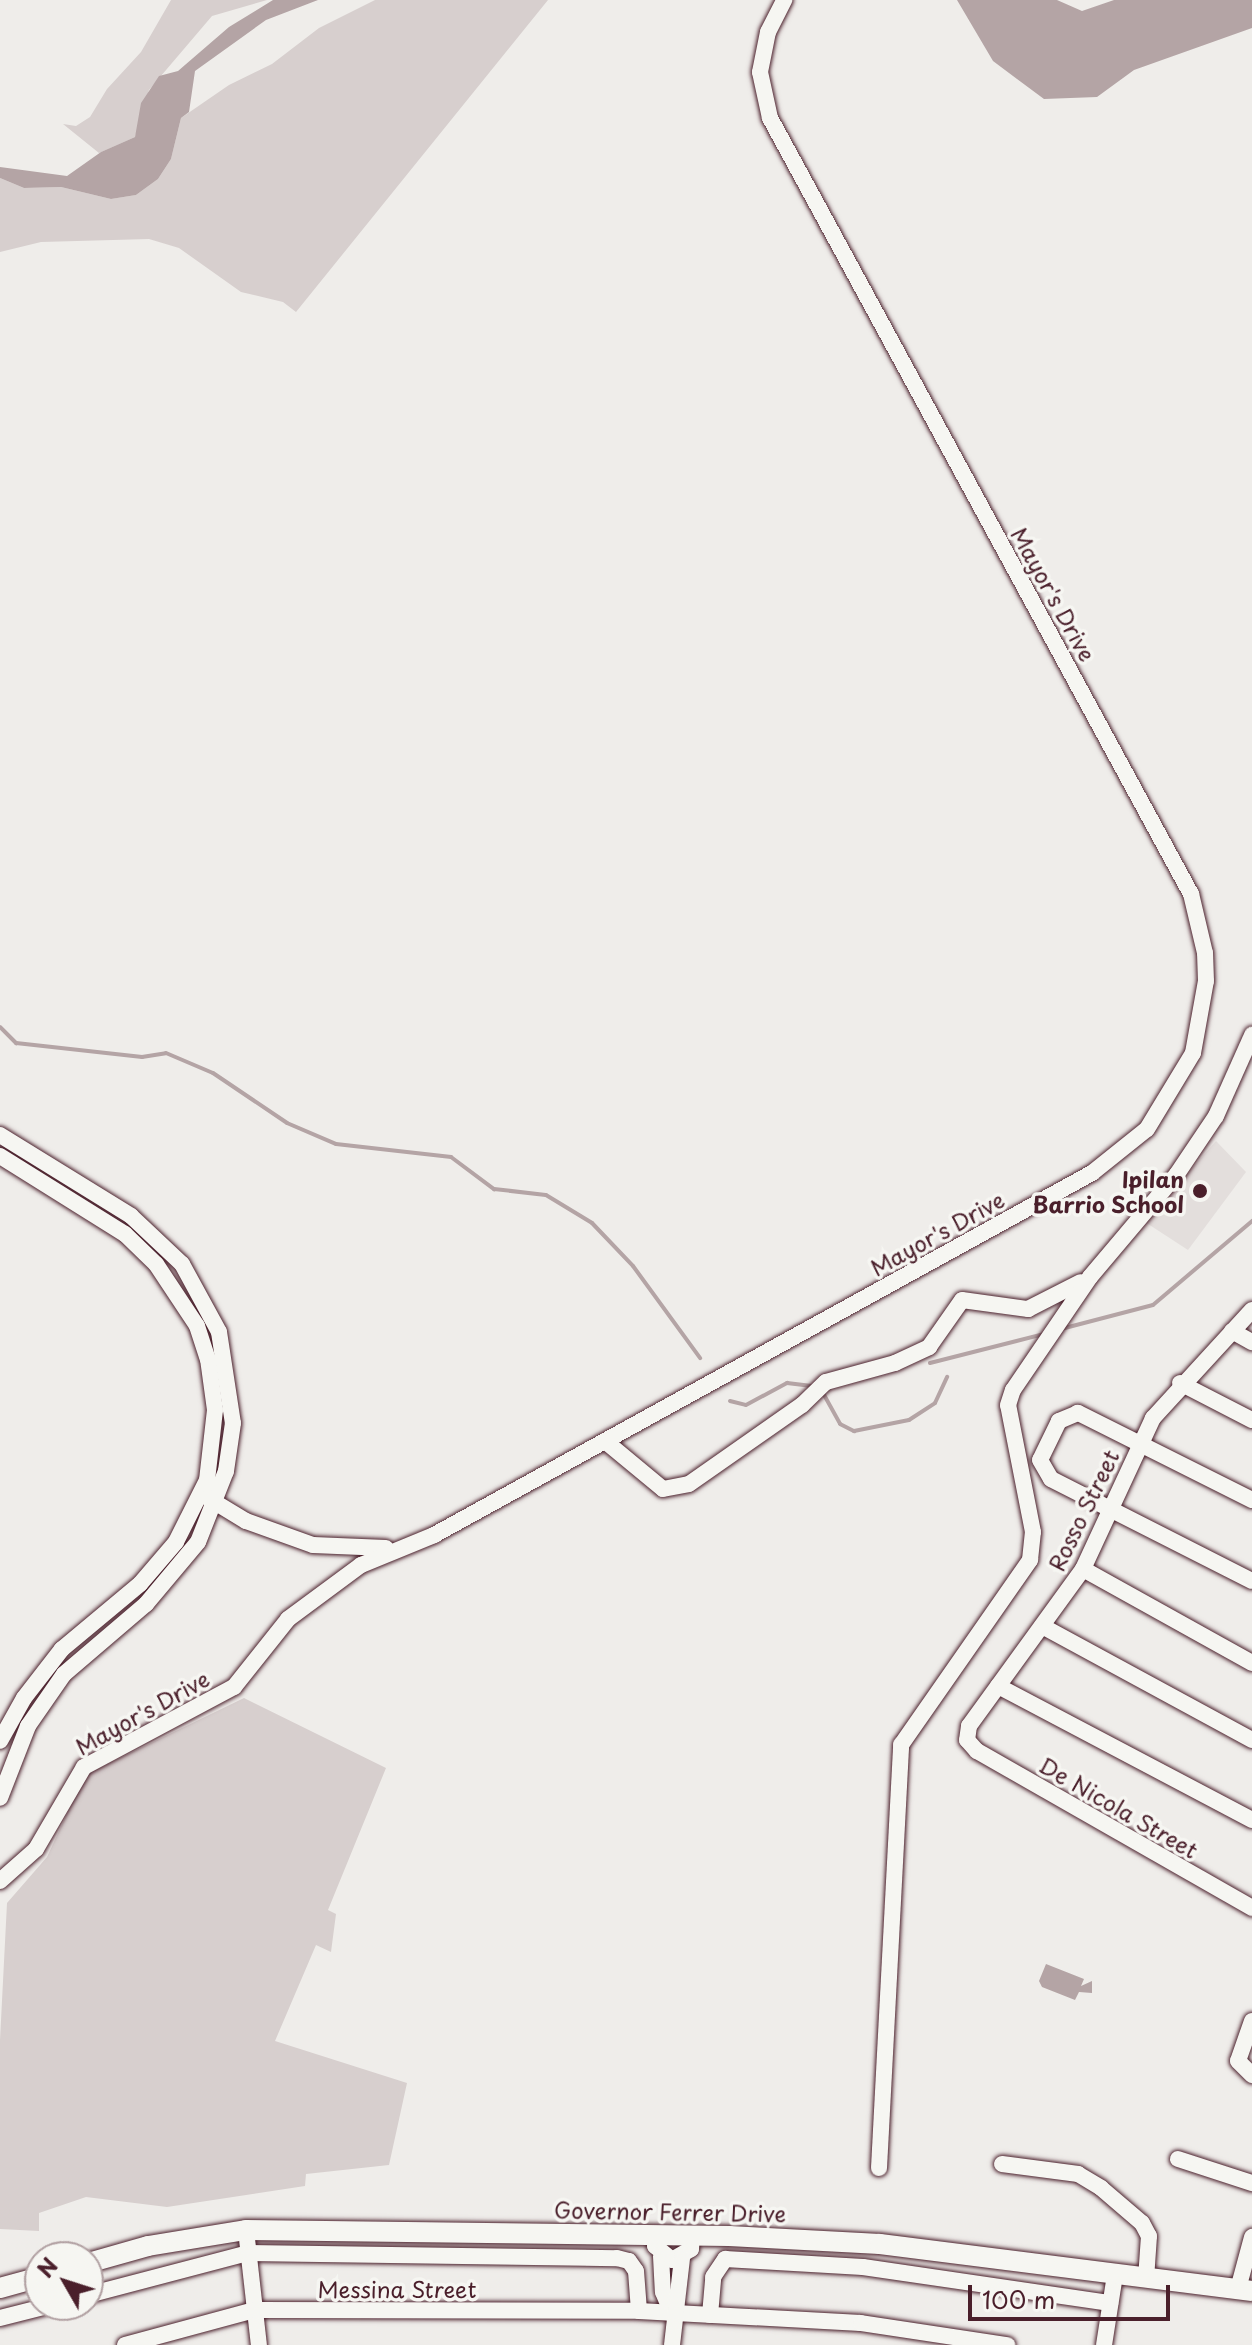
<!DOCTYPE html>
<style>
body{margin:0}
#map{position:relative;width:1252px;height:2345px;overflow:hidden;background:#efedea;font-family:"Playpen Sans",sans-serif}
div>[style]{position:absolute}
.built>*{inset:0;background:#e3dedc}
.green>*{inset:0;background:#d7cfce}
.water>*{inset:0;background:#b4a4a5}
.stream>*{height:4px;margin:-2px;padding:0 2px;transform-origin:2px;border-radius:2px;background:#b4a4a5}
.roads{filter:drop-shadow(0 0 2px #4a1f2b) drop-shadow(0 0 2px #4a1f2b)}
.minor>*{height:16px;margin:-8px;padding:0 8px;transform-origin:8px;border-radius:8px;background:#f6f6f2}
.major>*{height:20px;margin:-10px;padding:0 10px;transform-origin:10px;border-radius:10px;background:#f6f6f2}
.dots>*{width:22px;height:22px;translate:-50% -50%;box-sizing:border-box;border:4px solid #f6f6f2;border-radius:50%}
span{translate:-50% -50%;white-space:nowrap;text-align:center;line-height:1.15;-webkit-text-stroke:7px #f6f6f2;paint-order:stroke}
.street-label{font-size:22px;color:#4a1f2b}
.poi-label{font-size:22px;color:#4a1f2b;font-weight:700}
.right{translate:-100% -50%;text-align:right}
.north{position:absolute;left:24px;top:2241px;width:80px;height:80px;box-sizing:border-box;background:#f6f6f2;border:2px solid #b1a0a2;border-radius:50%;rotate:309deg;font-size:22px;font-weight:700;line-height:32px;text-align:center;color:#4a1f2b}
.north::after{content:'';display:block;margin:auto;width:28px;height:36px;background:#4a1f2b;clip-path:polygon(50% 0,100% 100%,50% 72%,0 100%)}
.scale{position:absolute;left:968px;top:2285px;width:202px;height:36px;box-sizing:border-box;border:4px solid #4a1f2b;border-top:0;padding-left:10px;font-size:24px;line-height:28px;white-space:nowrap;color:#4a1f2b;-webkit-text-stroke:6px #f6f6f2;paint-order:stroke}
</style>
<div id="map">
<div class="built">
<div style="clip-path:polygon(1216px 1141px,1246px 1172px,1188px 1250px,1145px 1222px)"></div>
</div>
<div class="green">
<div style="clip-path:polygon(171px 0,267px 0,212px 16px,149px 90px,135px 137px,99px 153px,63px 124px,76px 126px,90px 117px,107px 89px,141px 52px)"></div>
<div style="clip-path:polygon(375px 0,548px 0,296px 312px,283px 302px,241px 292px,179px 248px,149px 239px,41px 242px,0 252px,0 178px,24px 188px,61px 187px,111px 199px,136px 195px,158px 179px,171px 159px,181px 118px,229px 85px,272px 64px,319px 28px)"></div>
<div style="clip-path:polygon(244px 1698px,386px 1768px,328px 1910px,336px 1914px,331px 1952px,316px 1945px,275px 2041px,407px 2083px,389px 2165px,306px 2174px,305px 2186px,167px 2207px,86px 2197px,39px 2213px,39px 2231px,0 2229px,0 2040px,7px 1903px,47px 1857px,85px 1775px)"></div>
</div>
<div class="water">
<div style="clip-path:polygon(273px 0,318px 0,266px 20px,195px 71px,189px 112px,181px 118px,171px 159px,158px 179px,136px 195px,111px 199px,61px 187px,24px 188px,0 178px,0 167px,67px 176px,101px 152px,135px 137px,141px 103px,159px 76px,178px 71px,229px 27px)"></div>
<div style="clip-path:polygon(957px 0,1057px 0,1082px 11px,1114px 0,1252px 0,1252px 28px,1134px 70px,1097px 97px,1044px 99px,993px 61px)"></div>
<div style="clip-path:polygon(1046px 1964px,1084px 1979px,1081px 1986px,1092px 1981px,1092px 1993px,1079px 1992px,1075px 2000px,1042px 1987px,1039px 1981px)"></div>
</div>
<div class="stream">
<div style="left:0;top:1027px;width:23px;rotate:45deg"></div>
<div style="left:16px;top:1043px;width:127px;rotate:6.3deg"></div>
<div style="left:142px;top:1057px;width:24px;rotate:-9deg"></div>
<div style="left:166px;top:1053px;width:51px;rotate:23.1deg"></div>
<div style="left:213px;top:1073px;width:89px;rotate:34deg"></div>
<div style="left:287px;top:1123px;width:53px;rotate:23.2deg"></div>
<div style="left:336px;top:1144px;width:116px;rotate:6.4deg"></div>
<div style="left:451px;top:1157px;width:54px;rotate:36.7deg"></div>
<div style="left:494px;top:1189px;width:52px;rotate:6.6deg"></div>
<div style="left:546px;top:1195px;width:54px;rotate:31.3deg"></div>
<div style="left:592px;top:1223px;width:59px;rotate:46.4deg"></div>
<div style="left:633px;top:1266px;width:114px;rotate:53.9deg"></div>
<div style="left:1061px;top:1329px;width:95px;rotate:-14.6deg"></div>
<div style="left:1153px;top:1305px;width:130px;rotate:-40.3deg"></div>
<div style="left:930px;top:1363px;width:118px;rotate:-14.3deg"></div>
<div style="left:823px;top:1393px;width:35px;rotate:61deg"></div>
<div style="left:840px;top:1424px;width:16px;rotate:27deg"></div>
<div style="left:854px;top:1431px;width:56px;rotate:-11.3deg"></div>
<div style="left:909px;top:1420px;width:31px;rotate:-33deg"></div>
<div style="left:935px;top:1403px;width:29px;rotate:-65deg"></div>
<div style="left:730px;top:1401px;width:16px;rotate:14deg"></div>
<div style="left:746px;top:1405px;width:47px;rotate:-28.2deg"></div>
<div style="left:787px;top:1383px;width:25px;rotate:7deg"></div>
</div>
<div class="roads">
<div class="minor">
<div style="left:0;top:1135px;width:154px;rotate:31.7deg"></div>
<div style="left:131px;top:1216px;width:70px;rotate:43.3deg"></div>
<div style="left:182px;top:1264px;width:77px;rotate:61.4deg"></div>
<div style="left:219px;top:1332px;width:92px;rotate:81.3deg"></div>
<div style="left:233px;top:1423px;width:49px;rotate:98.3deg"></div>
<div style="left:226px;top:1471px;width:76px;rotate:111.5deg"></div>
<div style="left:198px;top:1542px;width:81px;rotate:130deg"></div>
<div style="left:146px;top:1604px;width:108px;rotate:139.5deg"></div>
<div style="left:64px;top:1674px;width:63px;rotate:124.7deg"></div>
<div style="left:28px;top:1726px;width:77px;rotate:111.3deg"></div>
<div style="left:0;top:1156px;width:147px;rotate:32deg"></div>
<div style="left:125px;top:1234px;width:43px;rotate:44.1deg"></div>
<div style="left:156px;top:1264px;width:74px;rotate:56.5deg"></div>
<div style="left:197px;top:1326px;width:35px;rotate:72deg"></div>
<div style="left:208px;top:1359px;width:51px;rotate:82.2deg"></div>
<div style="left:215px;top:1410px;width:70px;rotate:96.5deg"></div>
<div style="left:207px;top:1480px;width:69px;rotate:116.6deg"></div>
<div style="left:176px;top:1542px;width:55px;rotate:130.6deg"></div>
<div style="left:140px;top:1584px;width:102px;rotate:140.2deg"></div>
<div style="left:62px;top:1649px;width:62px;rotate:127.8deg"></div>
<div style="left:24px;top:1698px;width:49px;rotate:119.2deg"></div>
<div style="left:1252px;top:1310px;width:147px;rotate:132.5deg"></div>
<div style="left:1153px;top:1418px;width:166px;rotate:114.9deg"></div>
<div style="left:1083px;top:1569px;width:194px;rotate:126deg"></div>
<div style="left:969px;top:1726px;width:14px;rotate:98deg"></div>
<div style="left:967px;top:1740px;width:15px;rotate:48deg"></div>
<div style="left:977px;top:1751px;width:317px;rotate:29.7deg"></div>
<div style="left:1232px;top:1331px;width:23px;rotate:29deg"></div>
<div style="left:1180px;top:1383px;width:81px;rotate:27.2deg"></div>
<div style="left:605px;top:1441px;width:75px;rotate:39.6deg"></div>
<div style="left:663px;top:1489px;width:26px;rotate:-11deg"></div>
<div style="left:689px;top:1484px;width:138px;rotate:-35deg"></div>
<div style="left:802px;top:1405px;width:33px;rotate:-44deg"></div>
<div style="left:826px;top:1382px;width:72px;rotate:-15.4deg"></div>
<div style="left:895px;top:1363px;width:38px;rotate:-25deg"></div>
<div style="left:929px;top:1347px;width:57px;rotate:-54.9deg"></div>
<div style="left:962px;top:1300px;width:67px;rotate:7.8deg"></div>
<div style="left:1028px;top:1309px;width:59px;rotate:-27deg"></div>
<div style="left:208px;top:1498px;width:44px;rotate:31.2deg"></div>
<div style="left:246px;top:1521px;width:71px;rotate:19.7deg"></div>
<div style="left:313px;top:1545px;width:73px;rotate:2.4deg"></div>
<div style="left:1252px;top:1500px;width:195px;rotate:-153.4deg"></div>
<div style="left:1078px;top:1413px;width:21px;rotate:157deg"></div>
<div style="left:1059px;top:1421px;width:43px;rotate:116deg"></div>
<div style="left:1040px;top:1460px;width:22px;rotate:60deg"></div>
<div style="left:1051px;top:1479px;width:225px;rotate:26.9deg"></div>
<div style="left:1083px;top:1569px;width:193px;rotate:29.1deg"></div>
<div style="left:1042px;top:1626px;width:239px;rotate:28.5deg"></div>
<div style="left:998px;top:1686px;width:287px;rotate:27.8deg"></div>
<div style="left:0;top:1881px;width:48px;rotate:-41.6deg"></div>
<div style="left:36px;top:1849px;width:95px;rotate:-59.7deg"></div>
<div style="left:84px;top:1767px;width:170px;rotate:-28.1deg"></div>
<div style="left:234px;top:1687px;width:87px;rotate:-51.5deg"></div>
<div style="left:288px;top:1619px;width:91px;rotate:-36.5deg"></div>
<div style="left:361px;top:1565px;width:79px;rotate:-22.3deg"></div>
<div style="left:434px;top:1535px;width:751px;rotate:-28.82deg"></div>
<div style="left:1092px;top:1173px;width:70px;rotate:-38.7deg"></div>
<div style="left:1147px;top:1129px;width:89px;rotate:-58.8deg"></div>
<div style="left:1193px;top:1053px;width:73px;rotate:-79.8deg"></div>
<div style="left:1206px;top:981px;width:28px;rotate:-92deg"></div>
<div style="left:1205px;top:953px;width:61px;rotate:-103.3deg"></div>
<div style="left:1191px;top:894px;width:883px;rotate:-118.48deg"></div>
<div style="left:770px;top:118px;width:47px;rotate:-102.3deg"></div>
<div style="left:760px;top:72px;width:41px;rotate:-78.7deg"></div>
<div style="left:768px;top:32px;width:36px;rotate:-63deg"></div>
<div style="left:1252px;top:2021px;width:42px;rotate:109.3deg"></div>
<div style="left:1238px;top:2061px;width:20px;rotate:45deg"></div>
<div style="left:1178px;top:2159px;width:78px;rotate:18deg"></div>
<div style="left:1002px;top:2164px;width:77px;rotate:7.5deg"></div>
<div style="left:1078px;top:2174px;width:27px;rotate:31deg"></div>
<div style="left:1101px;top:2188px;width:54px;rotate:40.5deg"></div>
<div style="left:1142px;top:2223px;width:15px;rotate:62deg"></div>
<div style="left:1149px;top:2236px;width:43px;rotate:94deg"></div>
<div style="left:879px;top:2168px;width:424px;rotate:-87deg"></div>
<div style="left:901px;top:1745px;width:226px;rotate:-55.1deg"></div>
<div style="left:1030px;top:1560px;width:28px;rotate:-84deg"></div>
<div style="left:1033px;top:1532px;width:129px;rotate:-101.1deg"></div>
<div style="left:1008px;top:1405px;width:16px;rotate:-72deg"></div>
<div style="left:1013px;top:1390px;width:137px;rotate:-55.7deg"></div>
<div style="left:1090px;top:1277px;width:135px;rotate:-49.8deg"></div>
<div style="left:1177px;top:1174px;width:70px;rotate:-56.1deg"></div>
<div style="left:1216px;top:1116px;width:89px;rotate:-66deg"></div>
<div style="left:246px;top:2230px;width:116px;rotate:83.6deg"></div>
<div style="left:656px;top:2235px;width:11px;rotate:95deg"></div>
<div style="left:655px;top:2246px;width:22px;rotate:39deg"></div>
<div style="left:672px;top:2260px;width:22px;rotate:-30deg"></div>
<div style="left:691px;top:2249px;width:13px;rotate:-86deg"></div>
<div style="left:661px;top:2256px;width:36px;rotate:87deg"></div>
<div style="left:663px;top:2292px;width:25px;rotate:67deg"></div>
<div style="left:1238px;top:2289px;width:54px;rotate:-74.9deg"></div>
<div style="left:88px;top:2295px;width:165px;rotate:-14.7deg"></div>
<div style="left:248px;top:2253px;width:369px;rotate:0.8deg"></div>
<div style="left:617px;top:2258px;width:12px;rotate:14deg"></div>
<div style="left:629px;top:2261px;width:12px;rotate:55deg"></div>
<div style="left:636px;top:2271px;width:40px;rotate:85.7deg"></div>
<div style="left:710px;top:2315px;width:38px;rotate:-85deg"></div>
<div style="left:713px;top:2277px;width:22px;rotate:-56deg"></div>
<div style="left:725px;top:2259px;width:138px;rotate:3.3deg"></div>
<div style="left:863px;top:2267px;width:250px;rotate:8.3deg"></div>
<div style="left:0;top:2318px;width:53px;rotate:-14.3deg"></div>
<div style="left:125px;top:2345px;width:135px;rotate:-15.1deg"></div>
<div style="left:255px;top:2310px;width:384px;rotate:0.1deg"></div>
<div style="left:639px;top:2311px;width:222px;rotate:3.1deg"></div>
<div style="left:861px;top:2323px;width:148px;rotate:8.6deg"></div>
<div style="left:672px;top:2345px;width:88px;rotate:-83.4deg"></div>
<div style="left:1104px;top:2345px;width:71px;rotate:-81.1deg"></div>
</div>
<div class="major">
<div style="left:88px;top:2263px;width:62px;rotate:-15.8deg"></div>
<div style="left:148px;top:2246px;width:99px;rotate:-9.3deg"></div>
<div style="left:246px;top:2230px;width:483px;rotate:0.7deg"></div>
<div style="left:729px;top:2236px;width:151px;rotate:3deg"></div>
<div style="left:880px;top:2244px;width:375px;rotate:7.2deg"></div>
<div style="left:0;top:2288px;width:41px;rotate:-15.4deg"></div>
</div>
</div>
<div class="dots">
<div style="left:1200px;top:1191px;background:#4a1f2b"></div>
</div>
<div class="street-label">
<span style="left:1054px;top:594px;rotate:61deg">Mayor's Drive</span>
<span style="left:937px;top:1233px;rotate:-29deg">Mayor's Drive</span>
<span style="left:1083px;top:1510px;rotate:-64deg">Rosso Street</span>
<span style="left:142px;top:1712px;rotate:-29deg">Mayor's Drive</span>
<span style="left:1119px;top:1807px;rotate:30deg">De Nicola Street</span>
<span style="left:670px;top:2211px;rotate:1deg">Governor Ferrer Drive</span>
<span style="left:397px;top:2289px">Messina Street</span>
</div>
<div class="poi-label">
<span class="right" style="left:1184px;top:1191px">Ipilan<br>Barrio School</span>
</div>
<div class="north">N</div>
<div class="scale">100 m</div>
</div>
